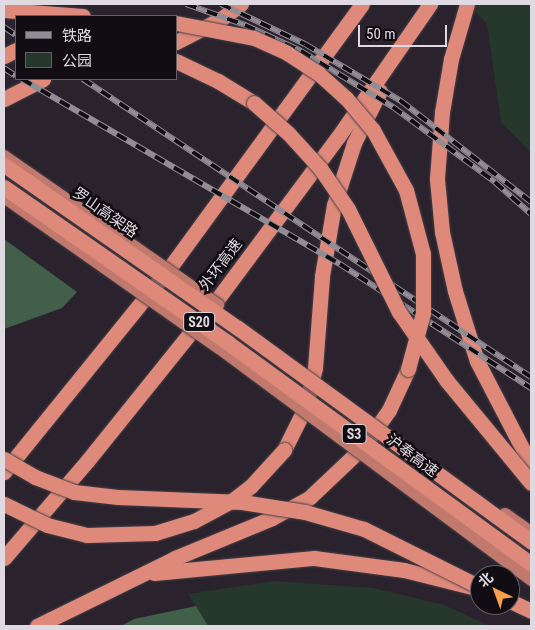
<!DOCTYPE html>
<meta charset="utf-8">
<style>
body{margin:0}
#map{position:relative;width:535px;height:630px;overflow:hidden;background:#2a232d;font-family:"Roboto Condensed","Noto Sans SC",sans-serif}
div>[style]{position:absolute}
.green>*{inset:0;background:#26372b}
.forest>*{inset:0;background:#425f4a}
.roads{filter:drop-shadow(0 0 1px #47404a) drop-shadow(0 0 1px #47404a)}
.highway>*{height:15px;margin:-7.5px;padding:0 7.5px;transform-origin:7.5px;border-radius:7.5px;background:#de8979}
.rail>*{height:5.5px;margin-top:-2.75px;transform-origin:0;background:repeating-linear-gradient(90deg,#110d12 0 11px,#928c95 0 22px);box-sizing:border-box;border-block:1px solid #928c95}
.bridges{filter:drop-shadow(0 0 1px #47404a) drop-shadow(0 0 1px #47404a)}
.primary-bridge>*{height:12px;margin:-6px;padding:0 6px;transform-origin:6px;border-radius:6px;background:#c0796c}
.highway-bridge>*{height:15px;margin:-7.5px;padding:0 7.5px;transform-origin:7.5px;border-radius:7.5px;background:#de8979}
span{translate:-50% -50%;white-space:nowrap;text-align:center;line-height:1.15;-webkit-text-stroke:5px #110d12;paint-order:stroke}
.shield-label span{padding:1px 4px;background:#110d12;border:1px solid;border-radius:4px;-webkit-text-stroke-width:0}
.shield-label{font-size:14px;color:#dfdae1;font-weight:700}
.street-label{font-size:15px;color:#dfdae1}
.frame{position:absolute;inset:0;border:5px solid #dfdae1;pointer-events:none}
.legend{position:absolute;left:15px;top:15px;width:162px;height:65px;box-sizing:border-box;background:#110d12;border:1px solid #635f65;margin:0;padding:6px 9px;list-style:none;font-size:15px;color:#dfdae1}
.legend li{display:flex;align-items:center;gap:10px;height:25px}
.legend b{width:25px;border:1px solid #635f65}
.north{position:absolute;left:470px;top:565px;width:50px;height:50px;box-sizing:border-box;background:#110d12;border:1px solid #635f65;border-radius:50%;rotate:318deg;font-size:14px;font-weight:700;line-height:20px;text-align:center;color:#dfdae1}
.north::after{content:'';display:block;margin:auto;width:18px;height:22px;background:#f8a04b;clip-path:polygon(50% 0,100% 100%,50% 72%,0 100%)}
.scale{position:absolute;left:358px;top:25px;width:89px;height:22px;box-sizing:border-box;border:2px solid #dfdae1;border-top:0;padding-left:6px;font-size:15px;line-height:18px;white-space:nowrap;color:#dfdae1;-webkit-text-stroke:4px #110d12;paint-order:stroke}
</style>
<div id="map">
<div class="green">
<div style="clip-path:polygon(468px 4px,531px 4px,531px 153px,501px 122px,487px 24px)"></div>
<div style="clip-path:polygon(274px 581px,373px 588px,444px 605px,490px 626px,208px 626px,188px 594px)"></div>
</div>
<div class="forest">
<div style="clip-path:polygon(4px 239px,77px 292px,62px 308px,4px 329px)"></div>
<div style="clip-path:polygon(196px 606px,208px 626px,121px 626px,134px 619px)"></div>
</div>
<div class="roads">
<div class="highway">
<div style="left:467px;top:4px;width:57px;rotate:106.2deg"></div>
<div style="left:451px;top:59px;width:54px;rotate:99.6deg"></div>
<div style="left:442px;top:112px;width:67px;rotate:94.3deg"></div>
<div style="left:437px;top:179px;width:53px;rotate:84.6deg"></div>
<div style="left:442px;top:232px;width:60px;rotate:77.6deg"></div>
<div style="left:455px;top:291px;width:73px;rotate:72.6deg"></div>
<div style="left:477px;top:361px;width:117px;rotate:62.6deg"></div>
<div style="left:4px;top:10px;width:79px;rotate:4.3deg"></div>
<div style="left:176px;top:42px;width:51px;rotate:-27.1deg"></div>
<div style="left:221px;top:19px;width:25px;rotate:-37deg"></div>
<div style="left:4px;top:56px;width:13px;rotate:-27deg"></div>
<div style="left:176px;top:61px;width:47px;rotate:25.5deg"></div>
<div style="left:218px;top:81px;width:42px;rotate:31.4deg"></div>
<div style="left:4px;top:99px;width:44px;rotate:-27.1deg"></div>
<div style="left:284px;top:450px;width:47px;rotate:-63.4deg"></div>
<div style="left:305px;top:408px;width:41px;rotate:-76deg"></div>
<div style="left:315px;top:368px;width:92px;rotate:-85.6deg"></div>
<div style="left:322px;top:276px;width:72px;rotate:-80.4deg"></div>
<div style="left:334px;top:205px;width:65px;rotate:-72.1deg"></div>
<div style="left:354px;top:143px;width:58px;rotate:-63.4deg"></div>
<div style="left:4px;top:472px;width:265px;rotate:-51deg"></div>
<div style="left:171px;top:266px;width:324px;rotate:-53.9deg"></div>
<div style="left:4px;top:558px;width:129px;rotate:-49.4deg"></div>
<div style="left:88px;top:460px;width:204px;rotate:-51.2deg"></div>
<div style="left:216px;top:301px;width:204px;rotate:-53.4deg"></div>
<div style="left:338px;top:137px;width:162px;rotate:-55.3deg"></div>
<div style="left:154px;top:573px;width:161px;rotate:-5.4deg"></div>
<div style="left:314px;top:558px;width:91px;rotate:7.6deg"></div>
<div style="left:404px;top:570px;width:70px;rotate:14deg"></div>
<div style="left:510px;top:601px;width:23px;rotate:25deg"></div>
<div style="left:37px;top:626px;width:154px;rotate:-26.2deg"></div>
<div style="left:175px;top:558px;width:105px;rotate:-22.4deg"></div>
<div style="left:272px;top:518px;width:42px;rotate:-28.4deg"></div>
<div style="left:309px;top:498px;width:74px;rotate:-43.4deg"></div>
<div style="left:363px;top:447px;width:45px;rotate:-54.9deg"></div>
<div style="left:389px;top:410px;width:45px;rotate:-65.1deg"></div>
</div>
</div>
<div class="rail">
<div style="left:186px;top:4px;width:63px;rotate:19.6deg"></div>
<div style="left:245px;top:25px;width:62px;rotate:24.9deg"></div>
<div style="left:301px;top:51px;width:108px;rotate:31.3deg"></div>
<div style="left:393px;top:107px;width:127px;rotate:36.3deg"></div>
<div style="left:495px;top:182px;width:48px;rotate:41.6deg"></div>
<div style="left:221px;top:4px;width:93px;rotate:25.5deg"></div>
<div style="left:305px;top:44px;width:112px;rotate:30.7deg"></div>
<div style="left:401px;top:101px;width:165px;rotate:37.8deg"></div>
<div style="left:4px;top:27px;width:14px;rotate:34deg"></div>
<div style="left:4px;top:68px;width:14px;rotate:34deg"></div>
<div style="left:22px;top:79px;width:368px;rotate:30.2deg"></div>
<div style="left:340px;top:264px;width:228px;rotate:33deg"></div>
<div style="left:83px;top:79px;width:538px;rotate:33.63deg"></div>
</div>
<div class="bridges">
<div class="primary-bridge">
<div style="left:4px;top:156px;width:261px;rotate:34.8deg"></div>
<div style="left:4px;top:197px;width:263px;rotate:35.1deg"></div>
<div style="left:219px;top:348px;width:389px;rotate:36.6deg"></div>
<div style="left:505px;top:514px;width:32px;rotate:35deg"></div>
</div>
<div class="highway-bridge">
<div style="left:176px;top:23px;width:79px;rotate:10.9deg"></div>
<div style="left:254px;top:38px;width:36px;rotate:24deg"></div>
<div style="left:287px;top:53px;width:37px;rotate:33deg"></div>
<div style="left:318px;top:73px;width:38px;rotate:42deg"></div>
<div style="left:346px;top:98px;width:42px;rotate:49.8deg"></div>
<div style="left:373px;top:130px;width:68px;rotate:61.2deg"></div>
<div style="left:406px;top:190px;width:66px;rotate:75.1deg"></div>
<div style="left:423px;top:254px;width:59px;rotate:90deg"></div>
<div style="left:423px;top:313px;width:58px;rotate:105deg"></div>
<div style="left:254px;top:103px;width:45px;rotate:41.4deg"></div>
<div style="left:288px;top:133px;width:47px;rotate:47.6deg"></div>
<div style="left:320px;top:168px;width:50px;rotate:55.7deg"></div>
<div style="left:348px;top:209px;width:115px;rotate:63.7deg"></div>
<div style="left:399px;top:312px;width:84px;rotate:55.2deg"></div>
<div style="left:447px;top:381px;width:132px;rotate:50.5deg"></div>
<div style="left:4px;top:165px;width:285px;rotate:34.9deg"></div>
<div style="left:238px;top:328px;width:363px;rotate:36.1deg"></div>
<div style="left:4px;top:187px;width:272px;rotate:34.8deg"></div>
<div style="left:227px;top:342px;width:376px;rotate:36.1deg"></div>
<div style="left:4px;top:459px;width:36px;rotate:30deg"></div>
<div style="left:35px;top:477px;width:42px;rotate:21deg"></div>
<div style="left:74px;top:492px;width:44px;rotate:6.5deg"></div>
<div style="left:118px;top:497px;width:124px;rotate:2.3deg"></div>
<div style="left:242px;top:502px;width:64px;rotate:9deg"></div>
<div style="left:305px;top:512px;width:61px;rotate:16.1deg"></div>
<div style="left:364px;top:529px;width:130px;rotate:26.6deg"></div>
<div style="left:4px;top:504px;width:48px;rotate:26deg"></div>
<div style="left:47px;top:525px;width:41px;rotate:14deg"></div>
<div style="left:87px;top:535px;width:68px;rotate:-1.7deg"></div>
<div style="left:155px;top:533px;width:41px;rotate:-17.1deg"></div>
<div style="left:194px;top:521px;width:44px;rotate:-28.3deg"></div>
<div style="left:233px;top:500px;width:23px;rotate:-38deg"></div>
<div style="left:251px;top:486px;width:49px;rotate:-47.5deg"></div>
</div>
</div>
<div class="shield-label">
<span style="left:199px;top:322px">S20</span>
<span style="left:354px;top:434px">S3</span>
</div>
<div class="street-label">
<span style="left:105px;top:213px;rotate:35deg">罗山高架路</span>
<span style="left:221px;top:265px;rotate:-53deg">外环高速</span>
<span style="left:412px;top:456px;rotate:37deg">沪奉高速</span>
</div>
<div class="frame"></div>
<ul class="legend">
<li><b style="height:6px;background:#928c95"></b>铁路</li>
<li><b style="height:14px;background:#26372b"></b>公园</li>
</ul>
<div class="north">北</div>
<div class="scale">50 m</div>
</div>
